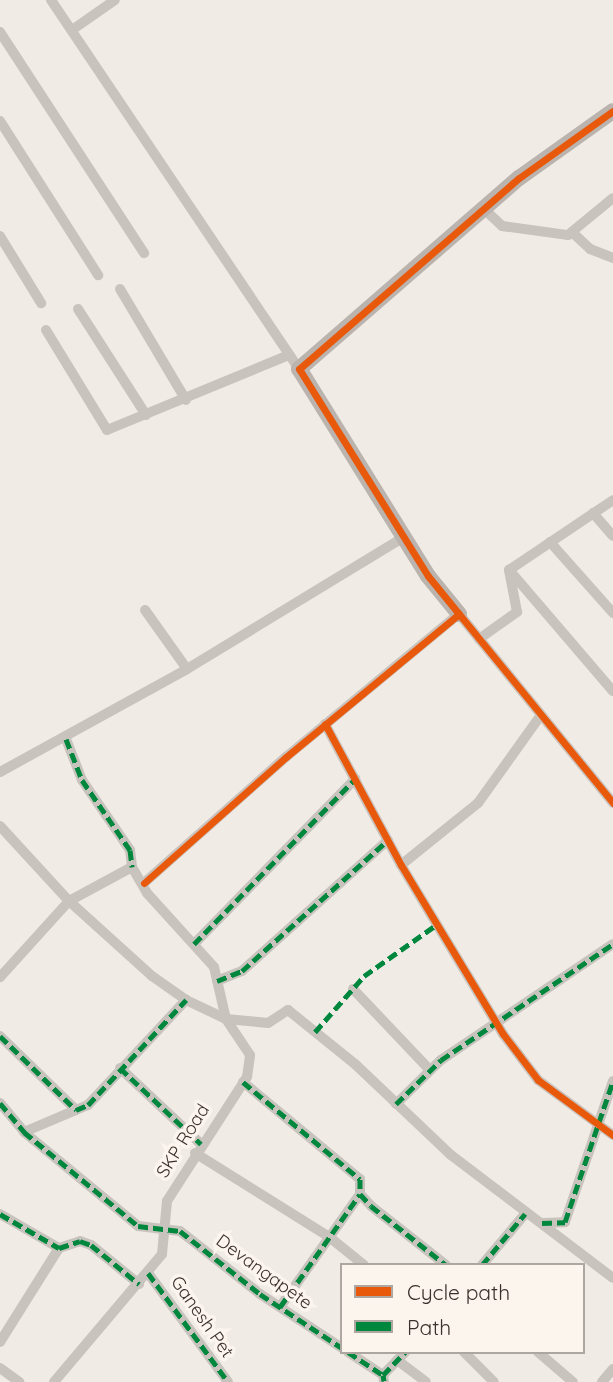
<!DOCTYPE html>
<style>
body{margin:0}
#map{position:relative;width:613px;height:1382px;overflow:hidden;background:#f0ebe5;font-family:Quicksand,sans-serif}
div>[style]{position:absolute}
.street>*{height:10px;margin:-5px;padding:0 5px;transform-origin:5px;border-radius:5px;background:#c9c3be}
.secondary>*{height:16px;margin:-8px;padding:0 8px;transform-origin:8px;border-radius:8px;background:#bab3ae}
.quiet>*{height:5px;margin-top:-2.5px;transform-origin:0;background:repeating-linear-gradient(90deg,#00873e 0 10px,transparent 0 15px)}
.cycleway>*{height:7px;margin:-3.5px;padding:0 3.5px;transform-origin:3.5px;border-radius:3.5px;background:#e8590c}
span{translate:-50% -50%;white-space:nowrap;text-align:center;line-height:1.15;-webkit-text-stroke:7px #fbf5ee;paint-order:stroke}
.street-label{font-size:18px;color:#3b302b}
.legend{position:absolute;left:340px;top:1263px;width:245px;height:91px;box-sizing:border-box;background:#fbf5ee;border:2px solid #aea6a0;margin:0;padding:9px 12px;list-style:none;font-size:21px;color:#3b302b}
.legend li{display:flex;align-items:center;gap:14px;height:35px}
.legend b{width:35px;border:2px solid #aea6a0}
</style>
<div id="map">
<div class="street">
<div style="left:51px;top:0;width:445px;rotate:56.1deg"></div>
<div style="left:72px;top:30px;width:52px;rotate:-34.9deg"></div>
<div style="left:0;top:32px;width:264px;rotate:56.9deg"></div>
<div style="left:0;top:121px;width:183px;rotate:57.5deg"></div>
<div style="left:484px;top:209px;width:25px;rotate:43deg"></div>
<div style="left:502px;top:226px;width:67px;rotate:7.8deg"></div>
<div style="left:568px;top:235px;width:58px;rotate:-39.4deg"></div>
<div style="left:572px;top:232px;width:25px;rotate:43deg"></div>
<div style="left:590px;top:249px;width:25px;rotate:21deg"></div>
<div style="left:0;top:236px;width:79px;rotate:58.5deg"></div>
<div style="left:120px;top:289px;width:129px;rotate:59.3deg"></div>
<div style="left:78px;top:309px;width:126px;rotate:57.3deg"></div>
<div style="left:46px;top:330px;width:117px;rotate:58.6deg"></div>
<div style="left:107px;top:430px;width:197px;rotate:-22.4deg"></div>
<div style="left:593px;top:513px;width:30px;rotate:49deg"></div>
<div style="left:550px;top:542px;width:95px;rotate:48.4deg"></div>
<div style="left:510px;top:571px;width:158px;rotate:49.4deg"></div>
<div style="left:145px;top:610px;width:72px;rotate:54.6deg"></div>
<div style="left:479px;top:639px;width:47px;rotate:-35.4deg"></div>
<div style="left:517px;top:612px;width:43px;rotate:-100.8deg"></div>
<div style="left:509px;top:570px;width:125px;rotate:-33.9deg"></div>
<div style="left:325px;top:724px;width:160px;rotate:61.7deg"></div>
<div style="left:401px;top:865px;width:197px;rotate:58.9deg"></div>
<div style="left:503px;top:1034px;width:58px;rotate:52.7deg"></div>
<div style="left:538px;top:1080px;width:93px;rotate:36.3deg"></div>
<div style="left:66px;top:739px;width:44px;rotate:68.7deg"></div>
<div style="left:82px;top:780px;width:85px;rotate:55.6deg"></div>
<div style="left:130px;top:850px;width:17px;rotate:83deg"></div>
<div style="left:0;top:772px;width:213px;rotate:-28.8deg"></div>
<div style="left:187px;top:669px;width:254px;rotate:-31.3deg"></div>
<div style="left:0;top:826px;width:102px;rotate:47.4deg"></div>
<div style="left:69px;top:901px;width:112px;rotate:42.1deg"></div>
<div style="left:152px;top:976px;width:42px;rotate:35.2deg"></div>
<div style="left:186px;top:1000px;width:44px;rotate:25.4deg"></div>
<div style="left:226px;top:1019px;width:53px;rotate:-103deg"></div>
<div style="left:214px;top:967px;width:100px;rotate:-132.2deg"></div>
<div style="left:147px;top:893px;width:30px;rotate:-120deg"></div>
<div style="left:132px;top:867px;width:72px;rotate:151.6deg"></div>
<div style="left:69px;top:901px;width:103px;rotate:132.2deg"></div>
<div style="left:401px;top:865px;width:99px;rotate:-38.8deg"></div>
<div style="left:478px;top:803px;width:108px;rotate:-54.4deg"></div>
<div style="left:144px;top:883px;width:190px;rotate:-41.6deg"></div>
<div style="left:286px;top:757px;width:224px;rotate:-39.6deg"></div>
<div style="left:459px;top:614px;width:244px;rotate:50.8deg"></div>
<div style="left:194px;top:944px;width:231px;rotate:-45.7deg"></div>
<div style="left:217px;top:981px;width:27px;rotate:-22deg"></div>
<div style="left:242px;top:971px;width:196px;rotate:-41.9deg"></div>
<div style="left:353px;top:989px;width:112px;rotate:46.5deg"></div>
<div style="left:226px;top:1019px;width:42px;rotate:5.4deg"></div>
<div style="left:268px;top:1023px;width:24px;rotate:-33deg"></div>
<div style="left:288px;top:1010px;width:86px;rotate:38.9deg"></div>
<div style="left:355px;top:1064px;width:132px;rotate:43.5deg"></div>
<div style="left:451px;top:1155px;width:203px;rotate:37.2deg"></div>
<div style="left:0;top:1036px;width:106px;rotate:44.2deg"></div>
<div style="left:76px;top:1110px;width:13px;rotate:-23deg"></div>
<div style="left:88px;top:1105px;width:144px;rotate:-47deg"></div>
<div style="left:120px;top:1068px;width:111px;rotate:43.2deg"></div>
<div style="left:243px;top:1082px;width:152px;rotate:39.7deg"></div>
<div style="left:360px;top:1179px;width:15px;rotate:90deg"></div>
<div style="left:360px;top:1194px;width:16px;rotate:47deg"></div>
<div style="left:371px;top:1206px;width:95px;rotate:38.2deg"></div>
<div style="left:0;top:1103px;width:38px;rotate:50deg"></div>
<div style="left:24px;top:1132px;width:148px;rotate:39.5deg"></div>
<div style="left:138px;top:1226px;width:42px;rotate:6.8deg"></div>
<div style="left:180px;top:1231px;width:102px;rotate:38.2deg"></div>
<div style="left:260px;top:1294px;width:98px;rotate:33.4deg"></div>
<div style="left:396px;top:1104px;width:63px;rotate:-44.4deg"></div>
<div style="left:441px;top:1060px;width:207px;rotate:-34deg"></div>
<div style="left:24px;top:1132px;width:56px;rotate:-22.9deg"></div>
<div style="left:195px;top:1153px;width:157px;rotate:32deg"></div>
<div style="left:328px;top:1236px;width:46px;rotate:38.9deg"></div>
<div style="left:0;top:1214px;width:68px;rotate:30deg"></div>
<div style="left:59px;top:1248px;width:22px;rotate:-18deg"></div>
<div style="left:80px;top:1241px;width:12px;rotate:20deg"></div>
<div style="left:91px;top:1245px;width:62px;rotate:39.1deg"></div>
<div style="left:542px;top:1223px;width:23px;rotate:-2deg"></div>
<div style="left:565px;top:1222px;width:149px;rotate:-71.2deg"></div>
<div style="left:482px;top:1265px;width:67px;rotate:-49.9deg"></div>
<div style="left:148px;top:1273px;width:135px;rotate:53.7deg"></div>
<div style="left:280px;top:1307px;width:138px;rotate:-54.7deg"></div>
<div style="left:0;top:1342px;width:111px;rotate:-57.9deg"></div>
<div style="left:348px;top:1352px;width:42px;rotate:33.3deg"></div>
<div style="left:464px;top:1352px;width:42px;rotate:45deg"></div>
<div style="left:538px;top:1352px;width:46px;rotate:40.6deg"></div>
<div style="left:397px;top:1360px;width:36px;rotate:37deg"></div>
<div style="left:0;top:1368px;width:24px;rotate:36deg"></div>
<div style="left:54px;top:1382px;width:167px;rotate:-49.8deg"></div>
<div style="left:162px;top:1254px;width:53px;rotate:-84.6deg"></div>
<div style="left:167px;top:1201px;width:148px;rotate:-57.2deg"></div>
<div style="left:247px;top:1077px;width:22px;rotate:-82deg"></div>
<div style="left:250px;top:1055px;width:43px;rotate:-123.7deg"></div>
<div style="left:384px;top:1382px;width:7px;rotate:-98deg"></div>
<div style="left:383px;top:1375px;width:32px;rotate:-46deg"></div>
<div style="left:602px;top:1382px;width:17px;rotate:-50deg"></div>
</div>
<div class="secondary">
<div style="left:459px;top:614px;width:49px;rotate:-129.2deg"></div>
<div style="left:428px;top:576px;width:244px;rotate:-121.9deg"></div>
<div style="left:299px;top:369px;width:291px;rotate:-41deg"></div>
<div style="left:519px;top:178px;width:115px;rotate:-35.5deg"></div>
</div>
<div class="quiet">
<div style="left:66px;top:739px;width:44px;rotate:68.7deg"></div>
<div style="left:82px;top:780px;width:85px;rotate:55.6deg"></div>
<div style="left:130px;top:850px;width:17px;rotate:83deg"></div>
<div style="left:194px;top:944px;width:231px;rotate:-45.7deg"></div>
<div style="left:217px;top:981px;width:27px;rotate:-22deg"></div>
<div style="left:242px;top:971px;width:196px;rotate:-41.9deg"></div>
<div style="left:315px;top:1032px;width:74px;rotate:-48.8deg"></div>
<div style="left:364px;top:976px;width:88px;rotate:-35.3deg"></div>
<div style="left:0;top:1036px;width:106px;rotate:44.2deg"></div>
<div style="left:76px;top:1110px;width:13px;rotate:-23deg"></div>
<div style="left:88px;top:1105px;width:144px;rotate:-47deg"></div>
<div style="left:120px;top:1068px;width:111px;rotate:43.2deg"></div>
<div style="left:243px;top:1082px;width:152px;rotate:39.7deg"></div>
<div style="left:360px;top:1179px;width:15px;rotate:90deg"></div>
<div style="left:360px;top:1194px;width:16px;rotate:47deg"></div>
<div style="left:371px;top:1206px;width:95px;rotate:38.2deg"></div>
<div style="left:0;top:1103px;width:38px;rotate:50deg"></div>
<div style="left:24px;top:1132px;width:148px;rotate:39.5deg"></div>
<div style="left:138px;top:1226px;width:42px;rotate:6.8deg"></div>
<div style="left:180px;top:1231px;width:102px;rotate:38.2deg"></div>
<div style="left:260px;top:1294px;width:98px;rotate:33.4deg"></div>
<div style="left:396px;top:1104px;width:63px;rotate:-44.4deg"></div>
<div style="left:441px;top:1060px;width:207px;rotate:-34deg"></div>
<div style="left:0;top:1214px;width:68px;rotate:30deg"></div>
<div style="left:59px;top:1248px;width:22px;rotate:-18deg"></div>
<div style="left:80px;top:1241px;width:12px;rotate:20deg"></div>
<div style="left:91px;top:1245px;width:62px;rotate:39.1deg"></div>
<div style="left:542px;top:1223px;width:23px;rotate:-2deg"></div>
<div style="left:565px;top:1222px;width:149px;rotate:-71.2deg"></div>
<div style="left:482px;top:1265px;width:67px;rotate:-49.9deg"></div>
<div style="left:148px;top:1273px;width:135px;rotate:53.7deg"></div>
<div style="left:280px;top:1307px;width:138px;rotate:-54.7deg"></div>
<div style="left:348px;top:1352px;width:42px;rotate:33.3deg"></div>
<div style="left:384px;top:1381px;width:6px;rotate:-99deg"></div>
<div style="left:383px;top:1375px;width:32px;rotate:-46deg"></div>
</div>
<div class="cycleway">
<div style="left:459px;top:614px;width:49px;rotate:-129.2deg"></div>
<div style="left:428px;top:576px;width:244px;rotate:-121.9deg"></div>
<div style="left:299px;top:369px;width:291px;rotate:-41deg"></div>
<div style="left:519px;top:178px;width:115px;rotate:-35.5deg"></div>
<div style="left:325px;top:724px;width:160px;rotate:61.7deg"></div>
<div style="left:401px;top:865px;width:197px;rotate:58.9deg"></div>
<div style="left:503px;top:1034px;width:58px;rotate:52.7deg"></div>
<div style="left:538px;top:1080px;width:93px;rotate:36.3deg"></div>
<div style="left:144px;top:883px;width:190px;rotate:-41.6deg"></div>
<div style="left:286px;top:757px;width:224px;rotate:-39.6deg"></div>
<div style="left:459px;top:614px;width:244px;rotate:50.8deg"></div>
</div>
<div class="street-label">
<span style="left:183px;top:1141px;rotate:-58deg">SKP Road</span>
<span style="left:264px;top:1272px;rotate:36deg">Devangapete</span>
<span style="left:202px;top:1317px;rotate:55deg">Ganesh Pet</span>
</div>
<ul class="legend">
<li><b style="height:9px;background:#e8590c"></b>Cycle path</li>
<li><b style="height:9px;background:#00873e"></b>Path</li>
</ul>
</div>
